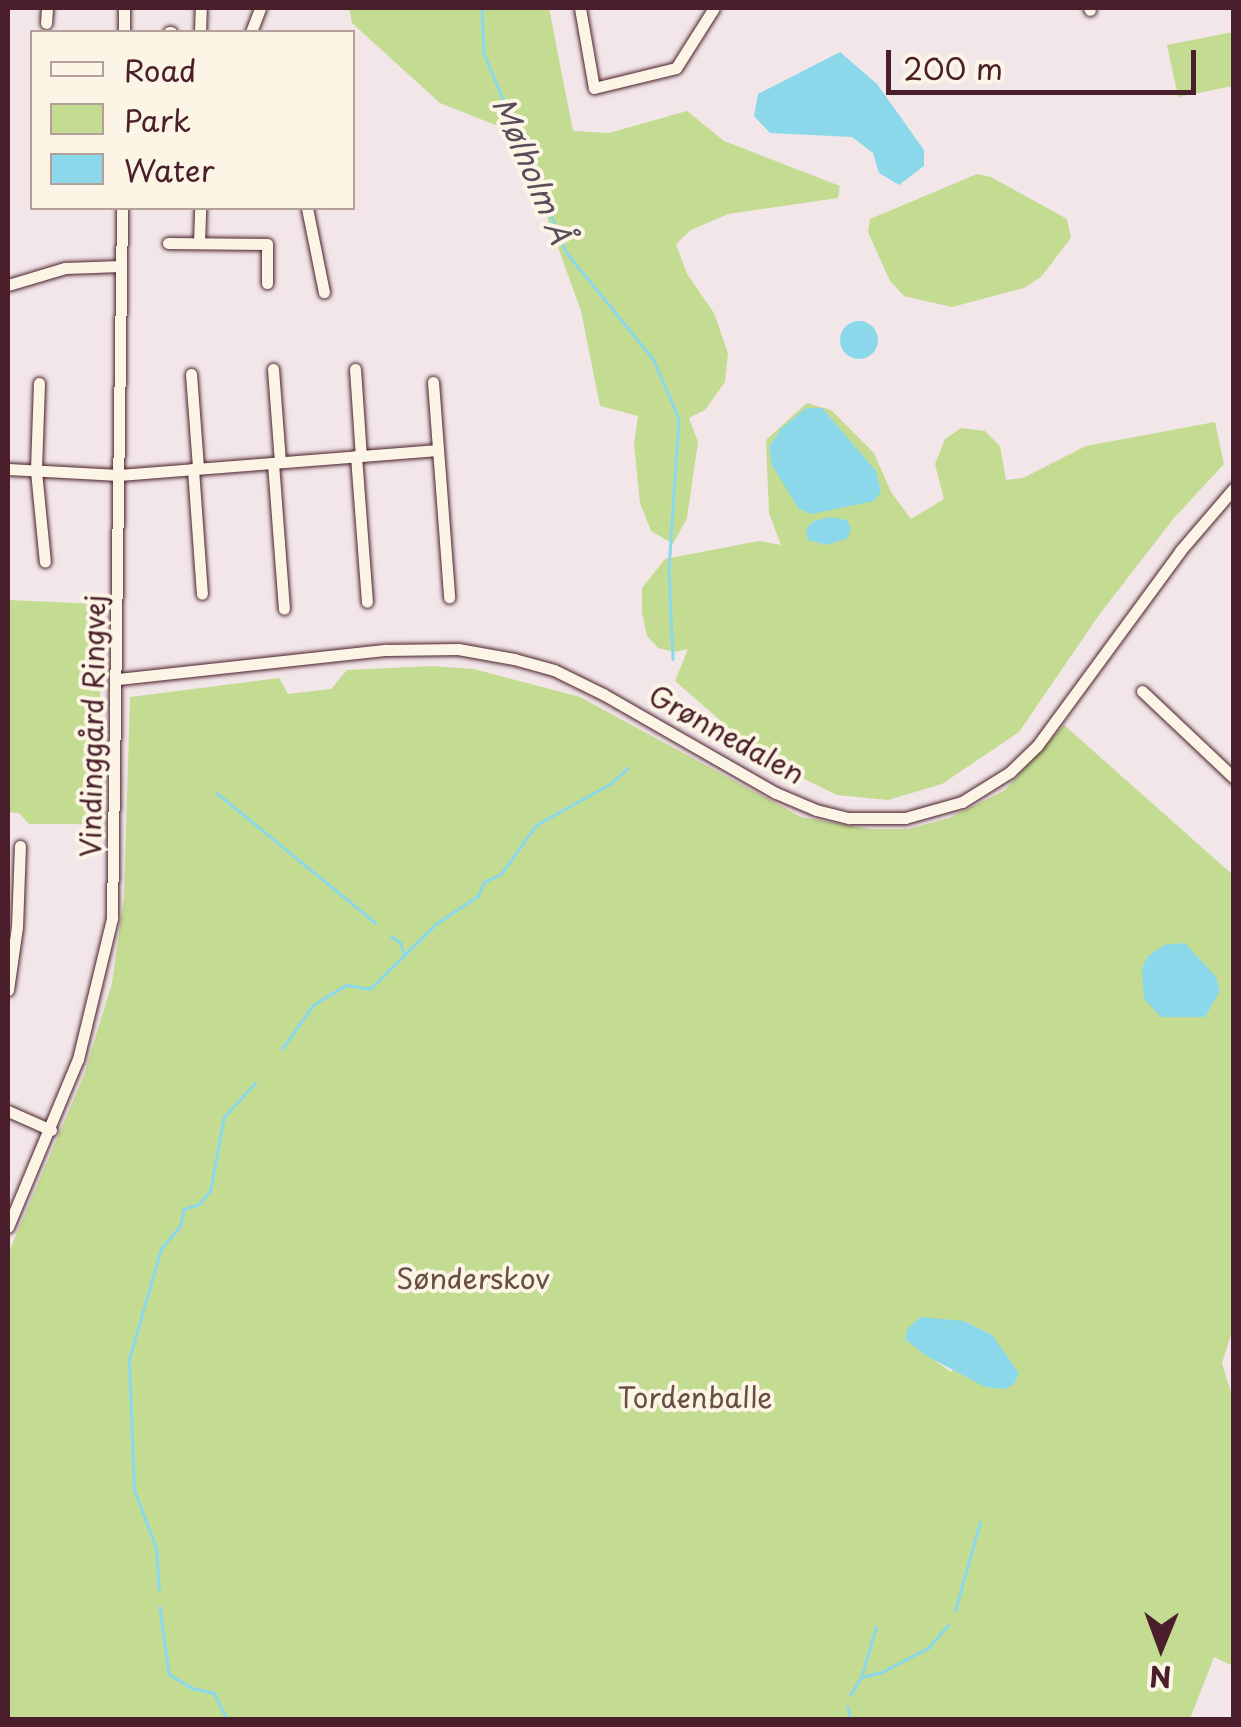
<!DOCTYPE html>
<meta charset="utf-8">
<style>
body{margin:0}
#map{position:relative;width:1241px;height:1727px;overflow:hidden;background:#f2e6e9;font-family:"Playpen Sans",sans-serif}
div>[style]{position:absolute}
.green>*{inset:0;background:#c3dc92}
.water>*{inset:0;background:#8bd8eb}
.round{border-radius:50%}
.stream>*{height:2.5px;margin:-1.25px;padding:0 1.25px;transform-origin:1.25px;border-radius:1.25px;background:#8bd8eb}
.roads{filter:drop-shadow(0 0 2px #4a1f2b) drop-shadow(0 0 2px #4a1f2b)}
.minor>*{height:11px;margin:-5.5px;padding:0 5.5px;transform-origin:5.5px;border-radius:5.5px;background:#fcf5e5}
span{translate:-50% -50%;white-space:nowrap;text-align:center;line-height:1.15;-webkit-text-stroke:8px #fcf5e5;paint-order:stroke}
.street-label{font-size:28px;color:#4a1f2b}
.park-label{font-size:28px;color:#684e45}
.water-label{font-size:30px;color:#5a4d5b;font-style:italic}
.frame{position:absolute;inset:0;border:10px solid #4a1f2b;pointer-events:none}
.legend{position:absolute;left:30px;top:30px;width:325px;height:180px;box-sizing:border-box;background:#fcf5e5;border:2px solid #b59f9b;margin:0;padding:12px 18px;list-style:none;font-size:30px;color:#4a1f2b}
.legend li{display:flex;align-items:center;gap:20px;height:50px}
.legend b{width:50px;border:2px solid #b59f9b}
.north{position:absolute;left:1111px;top:1597px;width:100px;height:100px;-webkit-text-stroke:8px #fcf5e5;paint-order:stroke;rotate:181deg;font-size:28px;font-weight:700;line-height:40px;text-align:center;color:#4a1f2b}
.north::after{content:'';display:block;margin:auto;width:35px;height:45px;background:#4a1f2b;clip-path:polygon(50% 0,100% 100%,50% 72%,0 100%)}
.scale{position:absolute;left:886px;top:50px;width:310px;height:45px;box-sizing:border-box;border:5px solid #4a1f2b;border-top:0;padding-left:12px;font-size:30px;line-height:35px;white-space:nowrap;color:#4a1f2b;-webkit-text-stroke:8px #fcf5e5;paint-order:stroke}
</style>
<div id="map">
<div class="green">
<div style="clip-path:polygon(349px 8px,549px 8px,573px 131px,609px 133px,687px 111px,724px 141px,840px 186px,838px 198px,728px 214px,691px 230px,676px 244px,687px 274px,714px 313px,728px 353px,725px 382px,705px 410px,689px 418px,698px 442px,687px 518px,673px 544px,651px 531px,640px 503px,634px 444px,638px 416px,600px 406px,581px 311px,543px 206px,498px 126px,440px 103px,352px 23px)"></div>
<div style="clip-path:polygon(1233px 32px,1233px 86px,1178px 97px,1167px 45px)"></div>
<div style="clip-path:polygon(977px 174px,991px 177px,1067px 219px,1071px 238px,1041px 277px,1024px 288px,952px 307px,904px 296px,890px 281px,868px 232px,870px 219px)"></div>
<div style="clip-path:polygon(807px 403px,831px 410px,874px 453px,891px 492px,911px 519px,944px 499px,935px 464px,945px 439px,961px 428px,985px 431px,1000px 446px,1006px 480px,1023px 478px,1086px 446px,1215px 422px,1224px 464px,1174px 518px,1099px 615px,1019px 732px,942px 784px,888px 800px,837px 795px,788px 771px,729px 728px,675px 681px,688px 649px,674px 652px,658px 648px,647px 636px,642px 613px,642px 588px,665px 559px,759px 541px,781px 545px,769px 513px,766px 440px)"></div>
<div style="clip-path:polygon(8px 600px,100px 604px,100px 824px,29px 824px,19px 813px,8px 812px)"></div>
<div style="clip-path:polygon(evenodd,432px 666px,474px 669px,580px 697px,801px 817px,870px 829px,908px 829px,949px 818px,1004px 791px,1064px 725px,1233px 875px,1234px 1325px,1222px 1363px,1234px 1402px,1233px 1666px,1214px 1657px,1190px 1719px,8px 1720px,8px 1254px,84px 1075px,112px 983px,124px 897px,130px 697px,279px 678px,288px 694px,331px 689px,347px 670px,432px 666px,964px 1321px,992px 1335px,951px 1372px,906px 1340px,964px 1321px)"></div>
</div>
<div class="water">
<div style="clip-path:polygon(840px 52px,877px 84px,924px 150px,924px 166px,899px 185px,879px 173px,873px 153px,852px 137px,770px 133px,754px 116px,758px 94px)"></div>
<div class="round" style="left:840px;top:321px;width:38px;height:38px"></div>
<div style="clip-path:polygon(806px 408px,822px 408px,876px 471px,881px 492px,874px 501px,812px 514px,799px 509px,772px 465px,769px 447px,781px 429px)"></div>
<div style="clip-path:polygon(830px 517px,847px 520px,851px 528px,848px 538px,827px 545px,808px 540px,806px 529px,814px 521px)"></div>
<div style="clip-path:polygon(1185px 943px,1216px 977px,1220px 991px,1205px 1017px,1161px 1017px,1144px 999px,1142px 968px,1148px 956px,1164px 945px)"></div>
<div style="clip-path:polygon(921px 1317px,964px 1321px,992px 1335px,1019px 1373px,1014px 1384px,1005px 1389px,985px 1387px,925px 1355px,905px 1339px,908px 1328px)"></div>
</div>
<div class="stream">
<div style="left:482px;top:8px;width:45px;rotate:87.5deg"></div>
<div style="left:484px;top:53px;width:217px;rotate:67.5deg"></div>
<div style="left:567px;top:253px;width:138px;rotate:50.9deg"></div>
<div style="left:654px;top:360px;width:64px;rotate:67deg"></div>
<div style="left:679px;top:419px;width:151px;rotate:93.8deg"></div>
<div style="left:669px;top:570px;width:89px;rotate:87.4deg"></div>
<div style="left:217px;top:793px;width:205px;rotate:39.3deg"></div>
<div style="left:391px;top:936px;width:11px;rotate:34deg"></div>
<div style="left:400px;top:942px;width:12px;rotate:70deg"></div>
<div style="left:282px;top:1049px;width:54px;rotate:-54.8deg"></div>
<div style="left:313px;top:1005px;width:39px;rotate:-31deg"></div>
<div style="left:346px;top:985px;width:24px;rotate:9deg"></div>
<div style="left:370px;top:989px;width:94px;rotate:-44.6deg"></div>
<div style="left:437px;top:923px;width:49px;rotate:-33.4deg"></div>
<div style="left:478px;top:896px;width:15px;rotate:-67deg"></div>
<div style="left:484px;top:882px;width:19px;rotate:-25deg"></div>
<div style="left:501px;top:874px;width:60px;rotate:-54.5deg"></div>
<div style="left:536px;top:825px;width:85px;rotate:-29deg"></div>
<div style="left:610px;top:784px;width:24px;rotate:-42deg"></div>
<div style="left:159px;top:1590px;width:42px;rotate:-94.1deg"></div>
<div style="left:156px;top:1548px;width:62px;rotate:-110.8deg"></div>
<div style="left:134px;top:1490px;width:131px;rotate:-92.2deg"></div>
<div style="left:129px;top:1359px;width:115px;rotate:-73.8deg"></div>
<div style="left:161px;top:1249px;width:30px;rotate:-50deg"></div>
<div style="left:180px;top:1226px;width:17px;rotate:-77deg"></div>
<div style="left:184px;top:1209px;width:16px;rotate:-18deg"></div>
<div style="left:199px;top:1204px;width:17px;rotate:-50deg"></div>
<div style="left:210px;top:1191px;width:75px;rotate:-79.3deg"></div>
<div style="left:224px;top:1117px;width:46px;rotate:-47.6deg"></div>
<div style="left:160px;top:1607px;width:68px;rotate:82.3deg"></div>
<div style="left:169px;top:1674px;width:27px;rotate:31deg"></div>
<div style="left:192px;top:1688px;width:23px;rotate:13deg"></div>
<div style="left:214px;top:1693px;width:30px;rotate:63deg"></div>
<div style="left:955px;top:1611px;width:92px;rotate:-74.3deg"></div>
<div style="left:862px;top:1674px;width:49px;rotate:-73.4deg"></div>
<div style="left:850px;top:1695px;width:21px;rotate:-59deg"></div>
<div style="left:861px;top:1677px;width:22px;rotate:-13deg"></div>
<div style="left:882px;top:1672px;width:52px;rotate:-27.6deg"></div>
<div style="left:928px;top:1648px;width:30px;rotate:-49deg"></div>
<div style="left:848px;top:1707px;width:13px;rotate:81deg"></div>
</div>
<div class="roads">
<div class="minor">
<div style="left:580px;top:8px;width:81px;rotate:80.1deg"></div>
<div style="left:594px;top:88px;width:84px;rotate:-13.7deg"></div>
<div style="left:676px;top:68px;width:71px;rotate:-57.7deg"></div>
<div style="left:1089px;top:8px;width:2px;rotate:63deg"></div>
<div style="left:46px;top:23px;width:15px;rotate:-86deg"></div>
<div style="left:124px;top:32px;width:24px;rotate:-90deg"></div>
<div style="left:169px;top:32px;width:2px"></div>
<div style="left:200px;top:32px;width:24px;rotate:-88deg"></div>
<div style="left:251px;top:32px;width:26px;rotate:-69deg"></div>
<div style="left:307px;top:208px;width:86px;rotate:78.6deg"></div>
<div style="left:168px;top:243px;width:99px;rotate:0.6deg"></div>
<div style="left:267px;top:244px;width:39px;rotate:90deg"></div>
<div style="left:199px;top:243px;width:35px;rotate:-88deg"></div>
<div style="left:8px;top:285px;width:59px;rotate:-16.6deg"></div>
<div style="left:65px;top:268px;width:56px;rotate:-2deg"></div>
<div style="left:273px;top:369px;width:93px;rotate:85.7deg"></div>
<div style="left:355px;top:369px;width:87px;rotate:86.1deg"></div>
<div style="left:191px;top:374px;width:94px;rotate:85.7deg"></div>
<div style="left:433px;top:382px;width:216px;rotate:85.7deg"></div>
<div style="left:39px;top:383px;width:88px;rotate:92deg"></div>
<div style="left:36px;top:471px;width:91px;rotate:84.4deg"></div>
<div style="left:356px;top:456px;width:146px;rotate:85.7deg"></div>
<div style="left:273px;top:463px;width:146px;rotate:85.7deg"></div>
<div style="left:8px;top:469px;width:111px;rotate:3.1deg"></div>
<div style="left:119px;top:475px;width:320px;rotate:-4.5deg"></div>
<div style="left:193px;top:469px;width:125px;rotate:85.9deg"></div>
<div style="left:118px;top:679px;width:270px;rotate:-6.2deg"></div>
<div style="left:386px;top:650px;width:72px;rotate:-0.8deg"></div>
<div style="left:458px;top:649px;width:57px;rotate:10.1deg"></div>
<div style="left:514px;top:659px;width:41px;rotate:15.4deg"></div>
<div style="left:554px;top:670px;width:55px;rotate:26.1deg"></div>
<div style="left:603px;top:694px;width:199px;rotate:29.8deg"></div>
<div style="left:776px;top:793px;width:43px;rotate:23deg"></div>
<div style="left:816px;top:810px;width:34px;rotate:14deg"></div>
<div style="left:849px;top:818px;width:56px"></div>
<div style="left:905px;top:818px;width:59px;rotate:-15.7deg"></div>
<div style="left:962px;top:802px;width:57px;rotate:-32deg"></div>
<div style="left:1010px;top:772px;width:37px;rotate:-44deg"></div>
<div style="left:1037px;top:746px;width:242px;rotate:-53.7deg"></div>
<div style="left:1180px;top:551px;width:83px;rotate:-49.4deg"></div>
<div style="left:1142px;top:691px;width:127px;rotate:43.4deg"></div>
<div style="left:8px;top:990px;width:64px;rotate:-81.9deg"></div>
<div style="left:17px;top:927px;width:81px;rotate:-87.9deg"></div>
<div style="left:8px;top:1111px;width:47px;rotate:23.8deg"></div>
<div style="left:8px;top:1227px;width:182px;rotate:-67.4deg"></div>
<div style="left:78px;top:1059px;width:145px;rotate:-76.4deg"></div>
<div style="left:112px;top:918px;width:710px;rotate:-89.19deg"></div>
</div>
</div>
<div class="street-label">
<span style="left:92px;top:726px;rotate:-89deg">Vindinggård Ringvej</span>
<span style="left:727px;top:734px;rotate:29deg">Grønnedalen</span>
</div>
<div class="park-label">
<span style="left:473px;top:1278px">Sønderskov</span>
<span style="left:695px;top:1397px">Tordenballe</span>
</div>
<div class="water-label">
<span style="left:533px;top:170px;rotate:67deg">Mølholm Å</span>
</div>
<div class="frame"></div>
<ul class="legend">
<li><b style="height:12px;background:#fcf5e5"></b>Road</li>
<li><b style="height:28px;background:#c3dc92"></b>Park</li>
<li><b style="height:28px;background:#8bd8eb"></b>Water</li>
</ul>
<div class="north">N</div>
<div class="scale">200 m</div>
</div>
